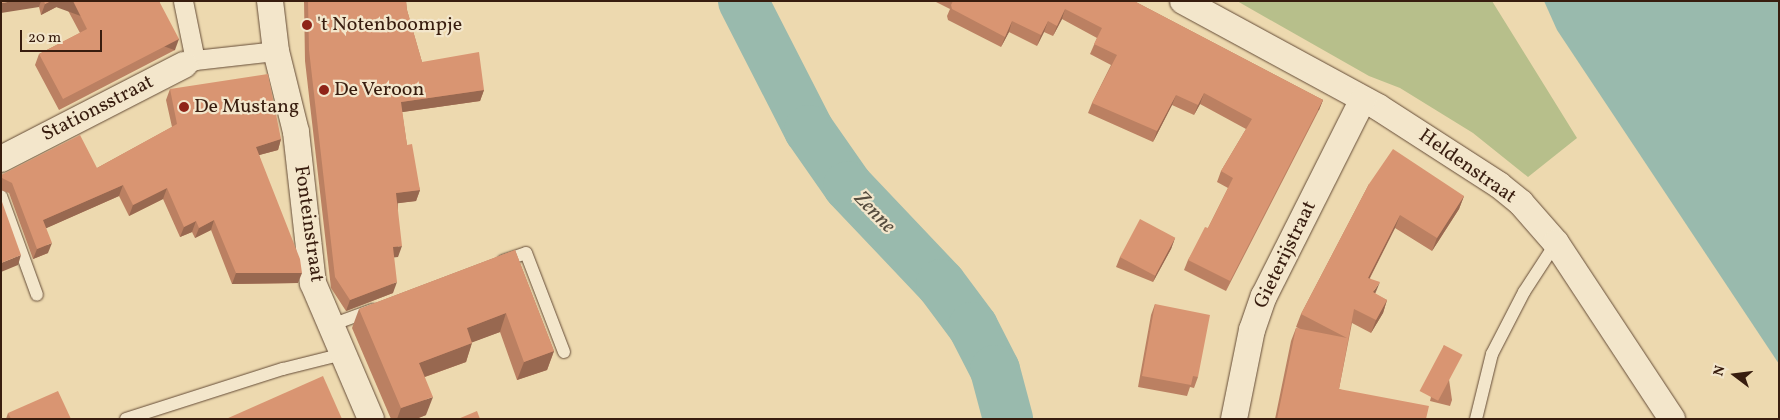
<!DOCTYPE html>
<style>
body{margin:0}
#map{position:relative;width:1780px;height:420px;overflow:hidden;background:#edd9af;font-family:Vollkorn,serif}
div>[style]{position:absolute}
.green>*{inset:0;background:#b7bf8b}
.water>*{inset:0;background:#99baad}
.river>*{height:50px;margin:-25px;padding:0 25px;transform-origin:25px;border-radius:25px;background:#99baad}
.roads{filter:drop-shadow(0 0 1px #654c37) drop-shadow(0 0 1px #654c37)}
.service>*{height:12px;margin:-6px;padding:0 6px;transform-origin:6px;border-radius:6px;background:#f3e6cb}
.pedestrian>*{height:19px;margin:-9.5px;padding:0 9.5px;transform-origin:9.5px;border-radius:9.5px;background:#f3e6cb}
.minor>*{height:26px;margin:-13px;padding:0 13px;transform-origin:13px;border-radius:13px;background:#f3e6cb}
.wall>*{inset:0;background:#bb8062}
.shaded-wall>*{inset:0;background:#986850;transform-origin:0 0}
.building>*{inset:0;background:#d99572;transform-origin:0 0}
.dots>*{width:14px;height:14px;translate:-50% -50%;box-sizing:border-box;border:2px solid #f3e6cb;border-radius:50%}
span{translate:-50% -50%;white-space:nowrap;text-align:center;line-height:1.15;-webkit-text-stroke:4.5px #f3e6cb;paint-order:stroke}
.poi-label{font-size:20px;color:#381d0f}
.left{translate:0 -50%;text-align:left}
.street-label{font-size:20px;color:#381d0f}
.water-label{font-size:21px;color:#554c3e;font-style:italic}
.frame{position:absolute;inset:0;border:2px solid #381d0f;pointer-events:none}
.north{position:absolute;left:1710px;top:350px;width:50px;height:50px;-webkit-text-stroke:4px #f3e6cb;paint-order:stroke;rotate:285deg;font-size:14px;font-weight:700;line-height:20px;text-align:center;color:#381d0f}
.north::after{content:'';display:block;margin:auto;width:18px;height:22px;background:#381d0f;clip-path:polygon(50% 0,100% 100%,50% 72%,0 100%)}
.scale{position:absolute;left:20px;top:30px;width:82px;height:22px;box-sizing:border-box;border:2px solid #381d0f;border-top:0;padding-left:6px;font-size:15px;line-height:18px;white-space:nowrap;color:#381d0f;-webkit-text-stroke:4px #f3e6cb;paint-order:stroke}
</style>
<div id="map">
<div class="green">
<div style="clip-path:polygon(1237px 1px,1492px 1px,1577px 138px,1528px 177px,1473px 133px,1400px 88px,1369px 76px)"></div>
</div>
<div class="water">
<div style="clip-path:polygon(1544px 1px,1779px 1px,1779px 364px,1557px 30px)"></div>
</div>
<div class="river">
<div style="left:743px;top:1px;width:145px;rotate:62.9deg"></div>
<div style="left:809px;top:130px;width:68px;rotate:55.1deg"></div>
<div style="left:848px;top:186px;width:135px;rotate:46.5deg"></div>
<div style="left:941px;top:284px;width:54px;rotate:53.3deg"></div>
<div style="left:973px;top:327px;width:48px;rotate:62.9deg"></div>
<div style="left:995px;top:370px;width:51px;rotate:75.1deg"></div>
</div>
<div class="roads">
<div class="service">
<div style="left:1px;top:196px;width:105px;rotate:70deg"></div>
<div style="left:503px;top:261px;width:24px;rotate:-19deg"></div>
<div style="left:526px;top:253px;width:106px;rotate:69deg"></div>
<div style="left:331px;top:325px;width:44px;rotate:-20.1deg"></div>
<div style="left:126px;top:419px;width:165px;rotate:-17.7deg"></div>
<div style="left:283px;top:369px;width:62px;rotate:-14deg"></div>
<div style="left:1476px;top:419px;width:67px;rotate:-76.2deg"></div>
<div style="left:1492px;top:354px;width:70px;rotate:-62.7deg"></div>
<div style="left:1524px;top:292px;width:59px;rotate:-56.9deg"></div>
</div>
<div class="pedestrian">
<div style="left:183px;top:1px;width:60px;rotate:78.5deg"></div>
<div style="left:184px;top:65px;width:12px;rotate:-24deg"></div>
<div style="left:195px;top:60px;width:71px;rotate:-6.4deg"></div>
</div>
<div class="minor">
<div style="left:270px;top:1px;width:50px;rotate:83.2deg"></div>
<div style="left:276px;top:51px;width:83px;rotate:76.1deg"></div>
<div style="left:296px;top:132px;width:152px;rotate:83.6deg"></div>
<div style="left:313px;top:283px;width:148px;rotate:66.9deg"></div>
<div style="left:1183px;top:1px;width:222px;rotate:28.5deg"></div>
<div style="left:1378px;top:107px;width:144px;rotate:32.8deg"></div>
<div style="left:1499px;top:185px;width:28px;rotate:39deg"></div>
<div style="left:1521px;top:203px;width:53px;rotate:48.8deg"></div>
<div style="left:1556px;top:243px;width:211px;rotate:56.6deg"></div>
<div style="left:1px;top:159px;width:206px;rotate:-27.2deg"></div>
<div style="left:1234px;top:419px;width:91px;rotate:-78.6deg"></div>
<div style="left:1252px;top:330px;width:36px;rotate:-71deg"></div>
<div style="left:1264px;top:296px;width:220px;rotate:-63.3deg"></div>
</div>
</div>
<div class="wall">
<div style="clip-path:polygon(1px 1px,159px 1px,175px 50px,59px 110px,35px 65px,39px 54px,80px 33px,64px 3px,41px 15px,39px 7px)"></div>
<div style="clip-path:polygon(304px 1px,406px 1px,407px 10px,422px 62px,484px 90px,480px 101px,402px 112px,407px 145px,420px 190px,416px 201px,398px 203px,398px 257px,394px 257px,393px 293px,346px 311px,331px 288px,305px 61px)"></div>
<div style="clip-path:polygon(934px 1px,1134px 1px,1323px 100px,1319px 110px,1226px 291px,1184px 270px,1188px 260px,1208px 228px,1228px 188px,1217px 182px,1221px 171px,1246px 129px,1200px 104px,1194px 115px,1172px 105px,1153px 142px,1088px 113px,1092px 103px,1111px 65px,1090px 54px,1097px 38px,1062px 19px,1053px 36px,1044px 32px,1037px 46px,1009px 32px,1001px 47px,948px 20px,947px 16px,950px 9px)"></div>
<div style="clip-path:polygon(170px 89px,281px 139px,278px 150px,259px 155px,298px 283px,232px 284px,211px 230px,195px 238px,192px 232px,180px 237px,163px 199px,129px 216px,119px 196px,46px 228px,48px 253px,33px 259px,9px 193px,1px 190px,1px 175px,97px 168px,172px 127px,166px 100px)"></div>
<div style="clip-path:polygon(1369px 184px,1464px 196px,1459px 209px,1432px 251px,1395px 228px,1370px 278px,1375px 294px,1387px 300px,1383px 313px,1371px 333px,1352px 323px,1339px 389px,1426px 419px,1275px 419px,1291px 341px,1296px 328px,1300px 329px,1296px 327px,1301px 314px)"></div>
<div style="clip-path:polygon(1175px 238px,1171px 249px,1153px 282px,1116px 267px,1120px 257px)"></div>
<div style="clip-path:polygon(515px 250px,554px 351px,547px 370px,517px 380px,500px 332px,472px 342px,466px 362px,425px 377px,426px 415px,416px 419px,391px 419px,352px 328px,359px 309px)"></div>
<div style="clip-path:polygon(1155px 304px,1198px 377px,1194px 388px,1190px 387px,1187px 396px,1138px 387px,1151px 315px)"></div>
<div style="clip-path:polygon(1444px 345px,1452px 400px,1450px 406px,1430px 401px,1442px 351px)"></div>
<div style="clip-path:polygon(8px 413px,71px 419px,6px 419px)"></div>
</div>
<div class="shaded-wall">
<div style="clip-path:polygon(14px 1px,41px 1px,39px 7px,1px 13px,1px 3px)"></div>
<div style="clip-path:polygon(51px 1px,65px 1px,64px 3px,41px 15px,45px 4px)"></div>
<div style="clip-path:polygon(1065px 9px,1062px 19px,1053px 36px,1057px 26px)"></div>
<div style="clip-path:polygon(1012px 21px,1009px 32px,1001px 47px,1005px 37px)"></div>
<div style="clip-path:polygon(1048px 21px,1044px 32px,1037px 46px,1041px 35px)"></div>
<div style="left:179px;top:39px;width:12px;height:131px;rotate:110deg"></div>
<div style="clip-path:polygon(484px 90px,480px 101px,396px 113px,401px 102px)"></div>
<div style="clip-path:polygon(1204px 93px,1200px 104px,1194px 115px,1198px 105px)"></div>
<div style="clip-path:polygon(1176px 95px,1172px 105px,1153px 142px,1157px 131px)"></div>
<div style="left:1323px;top:100px;width:11px;height:203px;rotate:112deg"></div>
<div style="clip-path:polygon(281px 139px,278px 150px,252px 157px,256px 147px)"></div>
<div style="clip-path:polygon(123px 185px,119px 196px,40px 231px,43px 220px)"></div>
<div style="clip-path:polygon(167px 188px,163px 199px,129px 216px,133px 205px)"></div>
<div style="clip-path:polygon(420px 190px,416px 201px,392px 204px,396px 193px)"></div>
<div style="clip-path:polygon(1464px 196px,1459px 209px,1432px 251px,1437px 238px)"></div>
<div style="clip-path:polygon(1400px 215px,1395px 228px,1363px 291px,1368px 278px)"></div>
<div style="clip-path:polygon(214px 220px,211px 230px,195px 238px,199px 228px)"></div>
<div style="clip-path:polygon(196px 221px,192px 232px,180px 237px,184px 227px)"></div>
<div style="clip-path:polygon(1175px 238px,1171px 249px,1153px 282px,1157px 271px)"></div>
<div style="clip-path:polygon(52px 243px,48px 253px,33px 259px,37px 249px)"></div>
<div style="clip-path:polygon(402px 246px,398px 257px,389px 258px,393px 247px)"></div>
<div style="clip-path:polygon(21px 255px,18px 265px,1px 272px,1px 263px)"></div>
<div style="clip-path:polygon(236px 273px,302px 273px,298px 283px,232px 284px)"></div>
<div style="clip-path:polygon(397px 282px,393px 293px,346px 311px,350px 300px)"></div>
<div style="clip-path:polygon(1380px 282px,1375px 294px,1373px 292px)"></div>
<div style="clip-path:polygon(1387px 300px,1383px 313px,1371px 333px,1376px 320px)"></div>
<div style="clip-path:polygon(506px 313px,500px 332px,460px 347px,467px 328px)"></div>
<div style="clip-path:polygon(472px 343px,466px 362px,413px 381px,419px 363px)"></div>
<div style="clip-path:polygon(554px 351px,547px 370px,517px 380px,524px 362px)"></div>
<div style="clip-path:polygon(433px 397px,426px 415px,416px 419px,397px 419px,401px 408px)"></div>
</div>
<div class="building">
<div style="clip-path:polygon(1px 1px,14px 1px,1px 3px)"></div>
<div style="clip-path:polygon(44px 1px,51px 1px,45px 4px)"></div>
<div style="clip-path:polygon(73px 1px,159px 1px,179px 39px,63px 99px,39px 54px,87px 29px)"></div>
<div style="clip-path:polygon(308px 1px,406px 1px,407px 10px,422px 62px,479px 52px,484px 90px,401px 102px,407px 145px,412px 144px,420px 190px,396px 193px,402px 246px,393px 247px,397px 282px,350px 300px,335px 277px,309px 50px)"></div>
<div style="clip-path:polygon(953px 1px,1134px 1px,1323px 100px,1230px 281px,1188px 260px,1205px 227px,1208px 228px,1233px 178px,1221px 171px,1252px 119px,1204px 93px,1198px 105px,1176px 95px,1157px 131px,1092px 103px,1117px 55px,1094px 44px,1102px 28px,1065px 9px,1057px 26px,1048px 21px,1041px 35px,1012px 21px,1005px 37px,952px 9px,951px 5px)"></div>
<div style="clip-path:polygon(268px 74px,281px 139px,256px 147px,300px 259px,302px 273px,236px 273px,214px 220px,199px 228px,196px 221px,184px 227px,167px 188px,133px 205px,123px 185px,43px 220px,52px 243px,37px 249px,12px 183px,2px 178px,1px 179px,1px 175px,80px 135px,97px 168px,177px 124px,170px 89px)"></div>
<div style="clip-path:polygon(1393px 149px,1464px 196px,1437px 238px,1400px 215px,1368px 278px,1380px 282px,1373px 292px,1387px 300px,1376px 320px,1354px 309px,1339px 389px,1429px 406px,1426px 419px,1277px 419px,1296px 328px,1347px 338px,1301px 314px,1369px 184px)"></div>
<div style="clip-path:polygon(1px 199px,21px 255px,1px 263px)"></div>
<div style="left:1140px;top:219px;width:40px;height:43px;rotate:28deg"></div>
<div style="clip-path:polygon(515px 250px,554px 351px,524px 362px,506px 313px,467px 328px,472px 343px,419px 363px,433px 397px,401px 408px,359px 309px)"></div>
<div style="clip-path:polygon(1155px 304px,1210px 315px,1198px 377px,1193px 376px,1191px 385px,1142px 376px)"></div>
<div style="left:1444px;top:345px;width:21px;height:52px;rotate:28deg"></div>
<div style="clip-path:polygon(323px 376px,342px 419px,226px 419px)"></div>
<div style="clip-path:polygon(58px 391px,71px 419px,11px 419px,8px 413px)"></div>
<div style="clip-path:polygon(477px 411px,480px 419px,458px 419px)"></div>
</div>
<div class="dots">
<div style="left:307px;top:25px;background:#8f2418"></div>
<div style="left:324px;top:90px;background:#8f2418"></div>
<div style="left:184px;top:107px;background:#8f2418"></div>
</div>
<div class="poi-label">
<span class="left" style="left:317px;top:25px">'t Notenboompje</span>
<span class="left" style="left:334px;top:90px">De Veroon</span>
<span class="left" style="left:194px;top:107px">De Mustang</span>
</div>
<div class="street-label">
<span style="left:98px;top:109px;rotate:-27deg">Stationsstraat</span>
<span style="left:1467px;top:167px;rotate:35deg">Heldenstraat</span>
<span style="left:308px;top:224px;rotate:82deg">Fonteinstraat</span>
<span style="left:1286px;top:255px;rotate:-64deg">Gieterijstraat</span>
</div>
<div class="water-label">
<span style="left:874px;top:213px;rotate:46deg">Zenne</span>
</div>
<div class="frame"></div>
<div class="north">N</div>
<div class="scale">20 m</div>
</div>
